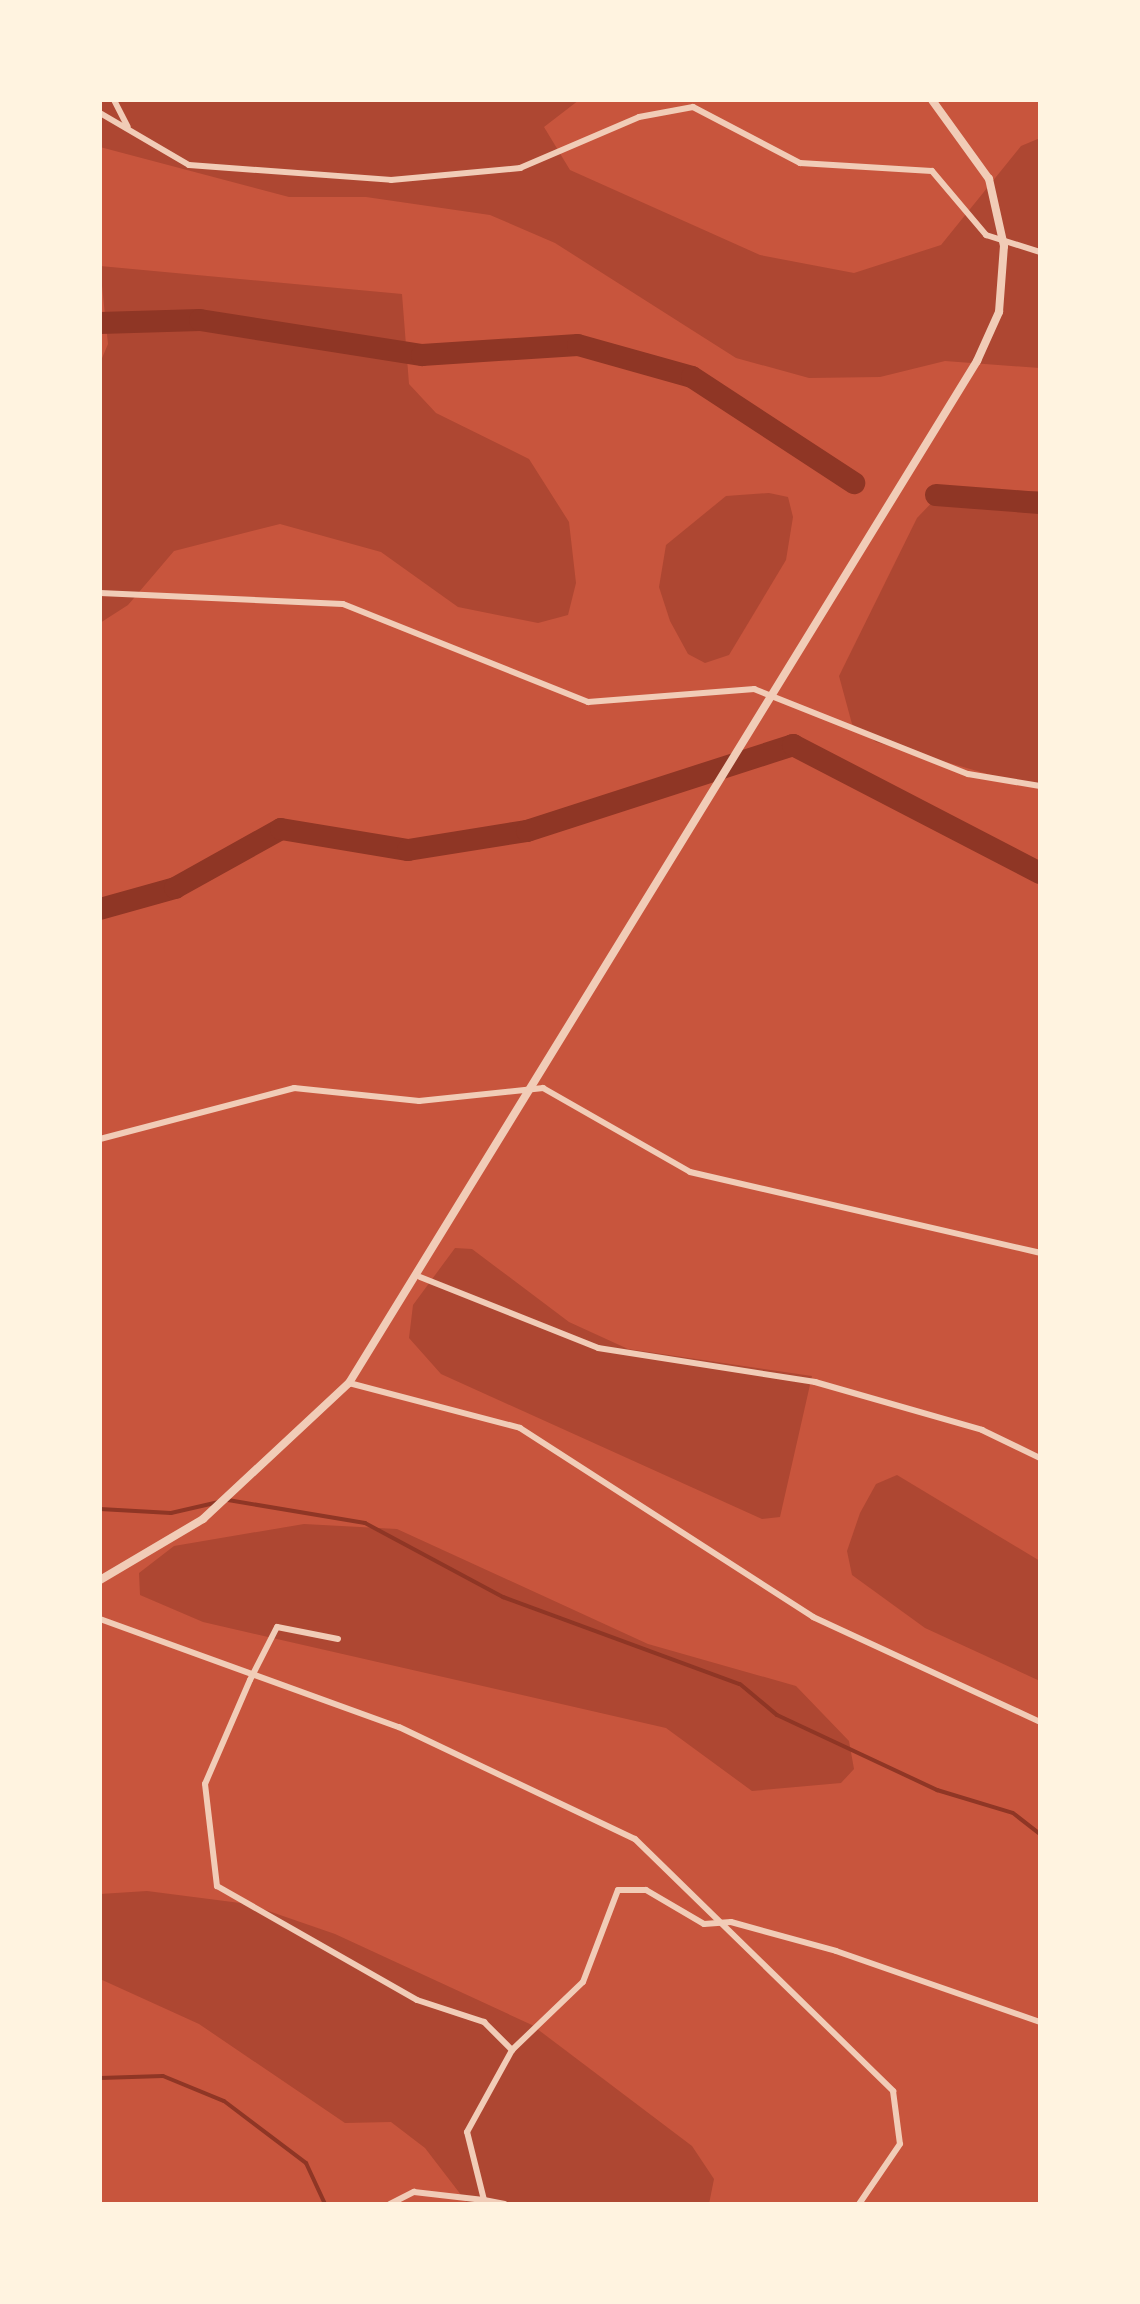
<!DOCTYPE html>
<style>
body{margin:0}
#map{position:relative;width:1140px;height:2304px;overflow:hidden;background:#c8553d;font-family:"Fira Sans",sans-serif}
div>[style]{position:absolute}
.green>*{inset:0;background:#ae4732}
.stream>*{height:4px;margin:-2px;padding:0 2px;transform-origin:2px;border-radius:2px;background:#8f3625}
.river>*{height:22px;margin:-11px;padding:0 11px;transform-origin:11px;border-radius:11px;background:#8f3625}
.minor>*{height:6px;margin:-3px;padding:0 3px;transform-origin:3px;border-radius:3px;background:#f1ccb7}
.tertiary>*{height:8px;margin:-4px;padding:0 4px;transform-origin:4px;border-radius:4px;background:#f1ccb7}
span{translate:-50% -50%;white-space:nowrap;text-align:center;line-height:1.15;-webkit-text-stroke:8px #fff3e0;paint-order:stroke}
.frame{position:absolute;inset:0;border:102px solid #fff3e0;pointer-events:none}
</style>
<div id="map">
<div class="green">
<div style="clip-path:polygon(100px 100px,579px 100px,544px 127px,570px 170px,760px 255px,854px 273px,941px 245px,1021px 146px,1040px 138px,1040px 368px,945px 361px,880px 377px,809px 378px,736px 358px,555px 243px,490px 215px,366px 197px,289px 197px,100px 147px)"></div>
<div style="clip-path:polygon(100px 266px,402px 294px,409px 384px,436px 413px,529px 459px,569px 522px,576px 583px,568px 615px,538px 623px,458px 607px,381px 552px,280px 524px,174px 551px,128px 605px,100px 623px,100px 363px,108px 344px)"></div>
<div style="clip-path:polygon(1040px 491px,1040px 789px,876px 742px,852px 724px,839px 676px,917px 518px,942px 492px)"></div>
<div style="clip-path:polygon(769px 493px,788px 497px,793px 517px,786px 560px,729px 655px,705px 663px,688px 654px,670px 621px,659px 587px,666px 545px,726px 496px)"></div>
<div style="clip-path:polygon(455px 1248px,472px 1249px,569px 1322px,628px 1349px,812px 1376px,780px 1517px,762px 1519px,441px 1374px,409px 1338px,413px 1305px)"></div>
<div style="clip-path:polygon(897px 1475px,1040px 1561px,1040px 1681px,925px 1628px,852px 1575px,847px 1551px,860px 1513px,876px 1484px)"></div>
<div style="clip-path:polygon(304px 1524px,397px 1529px,648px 1644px,796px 1686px,849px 1741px,854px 1769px,841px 1783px,752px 1791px,666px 1728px,203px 1622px,140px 1595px,139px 1573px,174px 1546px)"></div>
<div style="clip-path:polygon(147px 1891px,248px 1904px,335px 1934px,532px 2025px,692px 2146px,714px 2179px,709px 2204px,468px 2204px,425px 2148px,391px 2122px,345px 2123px,199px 2024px,100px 1979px,100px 1894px)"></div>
</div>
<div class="stream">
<div style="left:228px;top:1500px;width:139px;rotate:9.5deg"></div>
<div style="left:365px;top:1523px;width:157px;rotate:28.2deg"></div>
<div style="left:503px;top:1597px;width:252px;rotate:20.2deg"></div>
<div style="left:740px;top:1684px;width:48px;rotate:40deg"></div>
<div style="left:777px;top:1715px;width:177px;rotate:25.1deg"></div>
<div style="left:937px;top:1790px;width:79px;rotate:16.8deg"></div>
<div style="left:1013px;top:1813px;width:34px;rotate:38deg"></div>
<div style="left:100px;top:1509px;width:71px;rotate:3.2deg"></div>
<div style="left:171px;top:1513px;width:49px;rotate:-12.9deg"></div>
<div style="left:100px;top:2078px;width:63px;rotate:-1.8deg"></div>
<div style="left:163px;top:2076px;width:66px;rotate:22.3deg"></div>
<div style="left:224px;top:2101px;width:103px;rotate:37.1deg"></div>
<div style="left:306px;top:2163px;width:45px;rotate:65.1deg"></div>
</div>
<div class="river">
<div style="left:100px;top:323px;width:100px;rotate:-1.7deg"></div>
<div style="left:200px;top:320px;width:225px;rotate:9deg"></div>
<div style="left:422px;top:355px;width:156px;rotate:-3.7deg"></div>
<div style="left:578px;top:345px;width:118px;rotate:15.7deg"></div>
<div style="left:692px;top:377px;width:194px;rotate:33.2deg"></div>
<div style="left:936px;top:495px;width:104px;rotate:4.4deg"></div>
<div style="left:100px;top:909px;width:78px;rotate:-15.6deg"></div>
<div style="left:175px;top:888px;width:121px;rotate:-29.1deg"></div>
<div style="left:281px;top:829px;width:129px;rotate:9.4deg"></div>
<div style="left:408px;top:850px;width:121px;rotate:-9.1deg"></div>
<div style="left:527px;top:831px;width:280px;rotate:-17.9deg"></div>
<div style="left:793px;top:745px;width:278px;rotate:27.4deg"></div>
</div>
<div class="minor">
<div style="left:114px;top:100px;width:30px;rotate:63deg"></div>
<div style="left:100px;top:113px;width:103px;rotate:30.3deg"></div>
<div style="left:189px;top:165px;width:203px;rotate:4.2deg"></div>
<div style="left:391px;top:180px;width:130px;rotate:-5.3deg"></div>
<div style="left:520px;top:168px;width:129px;rotate:-23.2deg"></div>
<div style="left:639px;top:117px;width:55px;rotate:-10.5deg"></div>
<div style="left:693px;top:107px;width:121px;rotate:27.6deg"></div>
<div style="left:800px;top:163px;width:132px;rotate:3.5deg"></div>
<div style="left:932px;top:171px;width:84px;rotate:49.8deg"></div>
<div style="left:986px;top:235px;width:57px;rotate:17.5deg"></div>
<div style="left:100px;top:593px;width:243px;rotate:2.6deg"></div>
<div style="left:343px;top:604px;width:264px;rotate:21.8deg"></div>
<div style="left:588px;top:702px;width:167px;rotate:-4.5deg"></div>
<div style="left:754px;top:689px;width:230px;rotate:21.7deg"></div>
<div style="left:968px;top:774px;width:73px;rotate:9.5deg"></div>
<div style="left:100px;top:1139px;width:201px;rotate:-14.7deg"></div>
<div style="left:294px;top:1088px;width:126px;rotate:5.9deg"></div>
<div style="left:419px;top:1101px;width:125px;rotate:-6deg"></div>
<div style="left:543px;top:1088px;width:169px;rotate:29.7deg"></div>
<div style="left:690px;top:1172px;width:359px;rotate:13deg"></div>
<div style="left:420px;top:1277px;width:192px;rotate:21.7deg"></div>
<div style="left:598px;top:1348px;width:220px;rotate:8.9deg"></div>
<div style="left:815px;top:1382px;width:174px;rotate:16deg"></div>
<div style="left:982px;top:1430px;width:64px;rotate:25.8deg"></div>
<div style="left:349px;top:1383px;width:177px;rotate:14.7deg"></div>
<div style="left:520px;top:1428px;width:349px;rotate:32.8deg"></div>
<div style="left:813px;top:1617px;width:250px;rotate:24.8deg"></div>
<div style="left:100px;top:1619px;width:318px;rotate:19.9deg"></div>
<div style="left:399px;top:1727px;width:261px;rotate:25.4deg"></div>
<div style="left:635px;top:1839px;width:361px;rotate:44.3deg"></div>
<div style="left:893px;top:2091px;width:53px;rotate:82.5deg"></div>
<div style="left:900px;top:2144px;width:73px;rotate:124.3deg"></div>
<div style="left:338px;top:1639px;width:62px;rotate:-168.9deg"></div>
<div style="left:277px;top:1627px;width:59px;rotate:117deg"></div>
<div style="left:250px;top:1680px;width:113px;rotate:113.4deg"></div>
<div style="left:205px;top:1784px;width:103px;rotate:83.3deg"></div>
<div style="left:217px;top:1886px;width:230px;rotate:29.7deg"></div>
<div style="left:417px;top:2000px;width:71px;rotate:18.2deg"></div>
<div style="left:484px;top:2022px;width:40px;rotate:45deg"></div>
<div style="left:484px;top:2200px;width:21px;rotate:11deg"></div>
<div style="left:390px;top:2204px;width:27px;rotate:-27deg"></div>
<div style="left:414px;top:2192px;width:70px;rotate:6.5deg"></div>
<div style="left:484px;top:2200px;width:70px;rotate:-104deg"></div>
<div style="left:467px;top:2132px;width:94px;rotate:-61.2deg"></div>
<div style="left:512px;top:2050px;width:98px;rotate:-43.8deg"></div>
<div style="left:583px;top:1982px;width:98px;rotate:-69.2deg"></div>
<div style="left:618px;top:1890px;width:28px"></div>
<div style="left:646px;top:1890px;width:67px;rotate:30.4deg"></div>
<div style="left:704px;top:1924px;width:27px;rotate:-4deg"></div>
<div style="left:731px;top:1922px;width:109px;rotate:15.4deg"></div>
<div style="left:836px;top:1951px;width:216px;rotate:19.2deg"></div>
</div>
<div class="tertiary">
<div style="left:100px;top:1580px;width:120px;rotate:-30.6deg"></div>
<div style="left:203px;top:1519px;width:200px;rotate:-43deg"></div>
<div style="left:349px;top:1383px;width:1200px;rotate:-58.43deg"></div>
<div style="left:977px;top:361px;width:54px;rotate:-65.8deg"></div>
<div style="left:999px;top:312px;width:66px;rotate:-85.7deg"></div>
<div style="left:1004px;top:246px;width:69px;rotate:-102.6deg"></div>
<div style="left:989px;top:179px;width:97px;rotate:-125.8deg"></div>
</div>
<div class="frame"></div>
</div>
